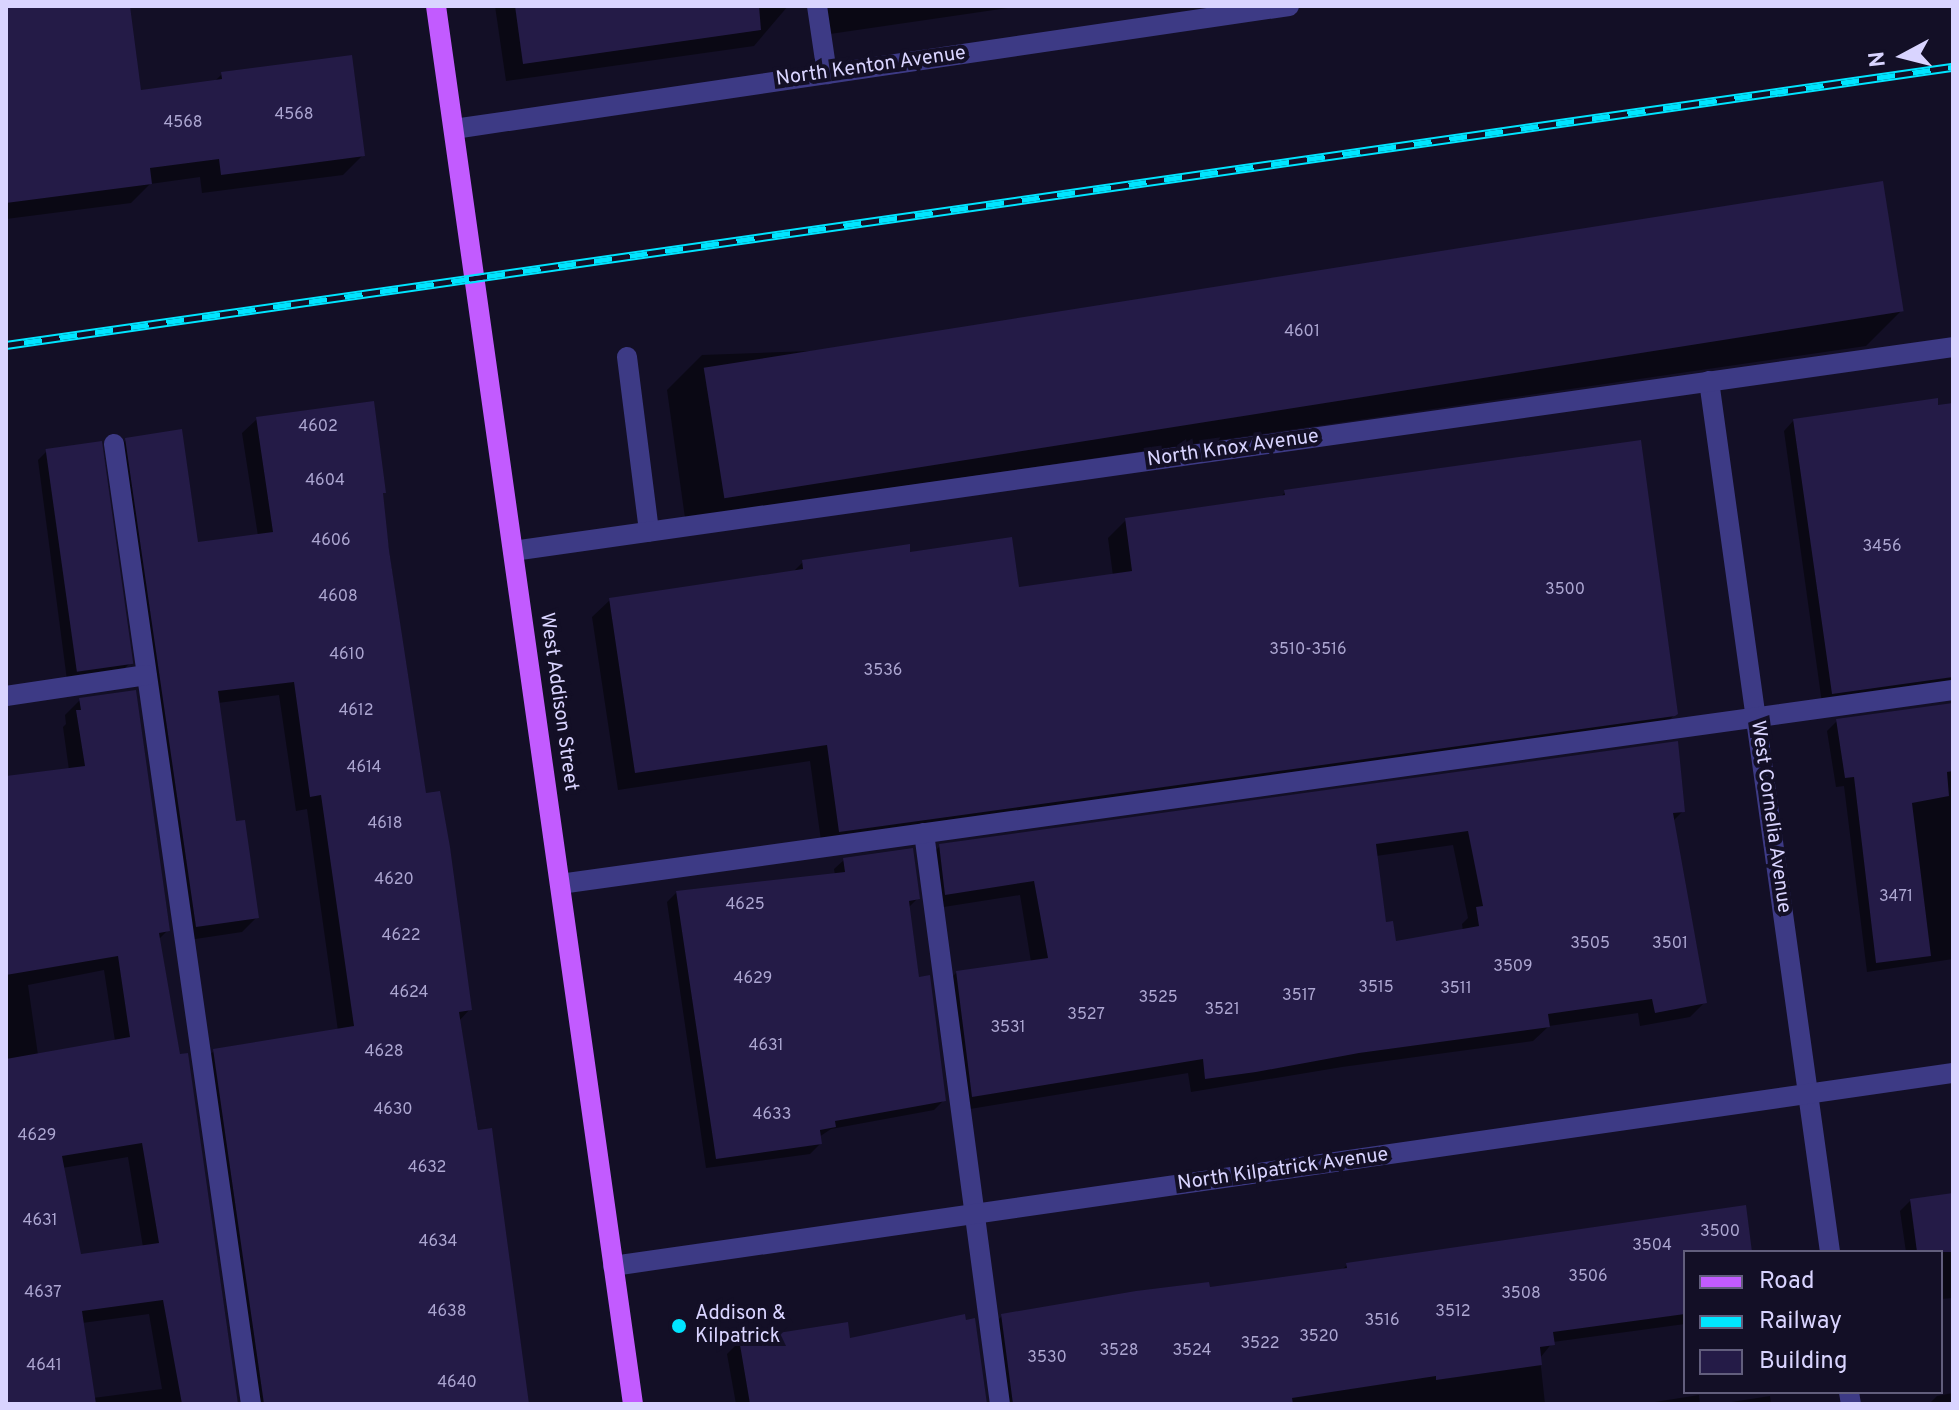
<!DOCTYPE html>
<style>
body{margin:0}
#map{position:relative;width:1959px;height:1410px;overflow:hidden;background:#130f26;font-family:Overpass,sans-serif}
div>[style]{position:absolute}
.shadow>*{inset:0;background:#0007}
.building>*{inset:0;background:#241b47;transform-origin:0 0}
.minor>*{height:20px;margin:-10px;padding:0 10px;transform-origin:10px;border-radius:10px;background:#3d3a85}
.major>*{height:20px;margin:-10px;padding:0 10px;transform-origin:10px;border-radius:10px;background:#c25bff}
.rail>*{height:9px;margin-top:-4.5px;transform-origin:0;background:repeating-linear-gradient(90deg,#130f26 0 18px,#00e5ff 0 36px);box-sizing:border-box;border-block:2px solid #00e5ff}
.dots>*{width:22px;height:22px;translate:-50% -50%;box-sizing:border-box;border:4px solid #130f26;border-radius:50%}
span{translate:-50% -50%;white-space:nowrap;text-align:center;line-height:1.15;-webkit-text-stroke:8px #130f26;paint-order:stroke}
.number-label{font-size:16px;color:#aca6d1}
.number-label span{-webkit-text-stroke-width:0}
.street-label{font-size:20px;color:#d9d4ff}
.poi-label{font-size:20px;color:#d9d4ff}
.left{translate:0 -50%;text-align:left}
.frame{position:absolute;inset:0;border:8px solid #d9d4ff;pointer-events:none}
.legend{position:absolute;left:1683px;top:1250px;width:260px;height:144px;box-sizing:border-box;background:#130f26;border:2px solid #625e7d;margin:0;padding:10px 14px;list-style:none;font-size:24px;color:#d9d4ff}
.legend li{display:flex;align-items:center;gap:16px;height:40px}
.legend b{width:40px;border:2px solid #625e7d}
.north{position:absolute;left:1863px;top:16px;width:80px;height:80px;-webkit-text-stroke:6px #130f26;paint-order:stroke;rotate:263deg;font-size:22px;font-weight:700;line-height:32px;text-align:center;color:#d9d4ff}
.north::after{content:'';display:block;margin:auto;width:28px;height:36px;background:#d9d4ff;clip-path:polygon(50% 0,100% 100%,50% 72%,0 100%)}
</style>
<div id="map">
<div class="shadow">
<div style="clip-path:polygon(6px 6px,144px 6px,128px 8px,139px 93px,214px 82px,222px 74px,363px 155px,343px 175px,202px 193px,200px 177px,150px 184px,131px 203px,6px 219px)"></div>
<div style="clip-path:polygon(495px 6px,788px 6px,754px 46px,506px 81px)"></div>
<div style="clip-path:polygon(819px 6px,1022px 6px,823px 35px)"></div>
<div style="clip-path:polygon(1901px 311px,1866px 346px,685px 518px,667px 390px,702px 355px)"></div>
<div style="clip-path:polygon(1953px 405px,1953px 694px,1822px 703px,1784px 431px,1794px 420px)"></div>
<div style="clip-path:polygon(257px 419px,381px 495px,424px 795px,470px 1009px,459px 1021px,526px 1404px,248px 1404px,199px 1065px,214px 1051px,338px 1031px,307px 809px,296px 811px,279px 695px,218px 703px,234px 824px,257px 917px,242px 932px,182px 941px,111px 455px,126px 440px,196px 544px,258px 536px,242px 433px)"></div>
<div style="clip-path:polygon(47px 451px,130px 663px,121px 672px,67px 680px,38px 460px)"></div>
<div style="clip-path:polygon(1285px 492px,1676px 713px,1659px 731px,822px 848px,810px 761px,618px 790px,592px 617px,610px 600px,792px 573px,803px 562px,909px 554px,1017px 590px,1113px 576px,1108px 538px,1126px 520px,1280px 498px)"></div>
<div style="clip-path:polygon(evenodd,80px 700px,168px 930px,158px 940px,236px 1404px,6px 1404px,6px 778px,69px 770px,63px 727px,66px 724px,65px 715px,80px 700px,104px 970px,115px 1041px,38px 1055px,28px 985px,104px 970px,80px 700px,128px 1157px,143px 1247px,79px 1256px,62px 1168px,128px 1157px,80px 700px,149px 1314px,162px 1389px,93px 1398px,82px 1323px,149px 1314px)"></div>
<div style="clip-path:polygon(1953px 705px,1953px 959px,1867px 972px,1844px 786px,1836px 787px,1827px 731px,1837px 721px)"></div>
<div style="clip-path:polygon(evenodd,1683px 811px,1672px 822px,1705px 1002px,1690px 1017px,1640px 1026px,1638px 1013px,1549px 1026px,1533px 1041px,1342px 1067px,1191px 1092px,1188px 1073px,958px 1111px,942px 988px,956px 973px,1031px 962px,1020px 895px,931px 909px,925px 861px,940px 846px,1683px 811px,1453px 845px,1468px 918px,1462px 924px,1463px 931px,1394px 943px,1384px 924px,1376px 856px,1453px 845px)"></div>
<div style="clip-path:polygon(844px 860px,918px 898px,908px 908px,918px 979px,944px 1100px,934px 1110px,831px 1129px,819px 1137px,820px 1144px,810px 1154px,706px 1168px,667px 902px,677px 892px,835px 875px,834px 869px)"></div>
<div style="clip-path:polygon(1953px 1195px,1953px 1298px,1941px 1299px,1941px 1252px,1906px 1252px,1900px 1211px,1910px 1201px)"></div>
<div style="clip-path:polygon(1745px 1207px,1750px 1252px,1685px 1252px,1685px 1324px,1553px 1342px,1540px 1358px,1545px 1404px,999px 1404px,989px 1329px,1002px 1316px,1341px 1271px,1347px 1265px)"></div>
<div style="clip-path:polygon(848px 1340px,985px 1404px,736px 1404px,727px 1354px,740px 1341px)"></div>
<div style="clip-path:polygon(1953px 1393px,1953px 1404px,1929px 1404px,1937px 1396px)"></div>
<div style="clip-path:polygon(1699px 1395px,1700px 1404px,1653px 1404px,1655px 1402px)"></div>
<div style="clip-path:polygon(1770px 1396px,1771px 1404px,1719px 1404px)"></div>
</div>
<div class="building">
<div style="clip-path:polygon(6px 6px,130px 6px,141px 90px,222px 79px,221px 72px,352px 55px,365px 156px,221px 175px,219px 159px,150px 168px,152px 184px,6px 203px)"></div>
<div style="clip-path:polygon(515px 6px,759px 6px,761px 30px,523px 64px)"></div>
<div style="left:1883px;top:181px;width:132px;height:1194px;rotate:81deg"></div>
<div style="clip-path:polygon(1938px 398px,1938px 405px,1953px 403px,1953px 677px,1832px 694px,1793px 419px)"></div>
<div style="clip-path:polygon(374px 401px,386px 493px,383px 493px,389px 550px,426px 793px,440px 791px,450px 847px,472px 1010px,459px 1012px,478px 1130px,492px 1128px,529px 1404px,264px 1404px,213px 1049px,354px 1026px,321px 795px,310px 797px,294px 682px,218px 691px,236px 821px,245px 820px,259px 918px,196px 927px,125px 438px,182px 429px,198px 542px,273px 532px,256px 417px)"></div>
<div style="clip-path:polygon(1641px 440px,1678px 714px,1675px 716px,839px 832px,827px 745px,635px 773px,609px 598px,803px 569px,802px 560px,910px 544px,910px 552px,1012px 537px,1019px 587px,1132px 571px,1125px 518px,1285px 495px,1284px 490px)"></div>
<div style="left:102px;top:441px;width:225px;height:57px;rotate:82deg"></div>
<div style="clip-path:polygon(evenodd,136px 690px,170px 931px,159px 933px,180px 1054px,188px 1053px,238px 1404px,182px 1404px,163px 1300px,82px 1311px,96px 1404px,6px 1404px,6px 1059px,130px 1037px,118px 956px,6px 975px,6px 776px,85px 766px,76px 710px,81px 710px,79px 698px,136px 690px,142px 1143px,159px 1243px,81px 1254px,62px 1156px,142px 1143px)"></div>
<div style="clip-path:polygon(1953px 703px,1953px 771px,1947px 772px,1949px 796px,1912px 803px,1931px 956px,1876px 963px,1854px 777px,1845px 778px,1836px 719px)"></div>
<div style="clip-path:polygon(evenodd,1678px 741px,1685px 812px,1673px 813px,1707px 1003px,1655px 1013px,1652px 999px,1548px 1014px,1550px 1027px,1359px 1053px,1256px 1072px,1205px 1079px,1203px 1059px,972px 1097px,956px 971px,1048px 958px,1034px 881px,945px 895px,939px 844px,1678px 741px,1468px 831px,1483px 906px,1476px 907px,1479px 926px,1396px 941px,1393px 921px,1386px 922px,1376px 844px,1468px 831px)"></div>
<div style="clip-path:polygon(913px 848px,920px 899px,909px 901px,919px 977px,930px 975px,946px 1101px,835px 1121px,836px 1127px,820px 1130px,822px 1144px,716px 1159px,676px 891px,845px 872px,843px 858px)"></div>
<div style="clip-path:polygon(1953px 1193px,1953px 1252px,1917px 1252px,1910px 1199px)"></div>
<div style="clip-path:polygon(1746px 1205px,1752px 1252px,1685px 1252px,1685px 1314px,1553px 1332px,1555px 1345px,1540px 1347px,1542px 1365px,1436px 1380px,1436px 1376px,1292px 1398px,1293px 1404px,1013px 1404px,1001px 1314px,1136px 1291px,1209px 1282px,1210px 1287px,1347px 1268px,1346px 1263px)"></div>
<div style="clip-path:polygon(965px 1314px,966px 1320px,975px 1318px,987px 1404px,750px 1404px,739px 1339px,848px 1322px,850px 1338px)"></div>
</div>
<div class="minor">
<div style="left:817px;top:6px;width:69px;rotate:81.6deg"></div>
<div style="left:454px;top:129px;width:844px;rotate:-8.38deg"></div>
<div style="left:627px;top:357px;width:176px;rotate:82.8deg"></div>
<div style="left:1709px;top:381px;width:879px;rotate:82.09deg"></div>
<div style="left:114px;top:444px;width:970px;rotate:81.88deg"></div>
<div style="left:513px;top:551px;width:1454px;rotate:-8.06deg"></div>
<div style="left:6px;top:696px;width:142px;rotate:-8.5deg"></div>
<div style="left:924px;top:833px;width:576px;rotate:82.42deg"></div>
<div style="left:560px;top:884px;width:1406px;rotate:-7.93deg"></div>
<div style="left:613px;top:1266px;width:1354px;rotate:-8.2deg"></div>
<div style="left:1849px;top:1392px;width:12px;rotate:81deg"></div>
</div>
<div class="major">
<div style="left:436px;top:6px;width:1412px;rotate:81.98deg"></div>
</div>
<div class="rail">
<div style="left:6px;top:345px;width:1967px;rotate:-8.13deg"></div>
</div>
<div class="dots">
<div style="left:679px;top:1326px;background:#00e5ff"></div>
</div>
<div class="number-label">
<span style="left:294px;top:115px">4568</span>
<span style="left:183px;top:123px">4568</span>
<span style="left:1302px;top:332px">4601</span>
<span style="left:318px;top:427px">4602</span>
<span style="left:325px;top:481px">4604</span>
<span style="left:331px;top:541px">4606</span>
<span style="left:1882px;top:547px">3456</span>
<span style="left:1565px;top:590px">3500</span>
<span style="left:338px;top:597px">4608</span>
<span style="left:1308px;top:650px">3510-3516</span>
<span style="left:347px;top:655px">4610</span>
<span style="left:883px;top:671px">3536</span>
<span style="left:356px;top:711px">4612</span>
<span style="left:364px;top:768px">4614</span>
<span style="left:385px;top:824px">4618</span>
<span style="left:394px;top:880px">4620</span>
<span style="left:1896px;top:897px">3471</span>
<span style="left:745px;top:905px">4625</span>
<span style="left:401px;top:936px">4622</span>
<span style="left:1590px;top:944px">3505</span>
<span style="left:1670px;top:944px">3501</span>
<span style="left:1513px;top:967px">3509</span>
<span style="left:753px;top:979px">4629</span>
<span style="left:1376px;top:988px">3515</span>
<span style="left:1456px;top:989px">3511</span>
<span style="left:409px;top:993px">4624</span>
<span style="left:1299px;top:996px">3517</span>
<span style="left:1158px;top:998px">3525</span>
<span style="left:1222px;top:1010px">3521</span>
<span style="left:1086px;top:1015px">3527</span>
<span style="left:1008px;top:1028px">3531</span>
<span style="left:766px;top:1046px">4631</span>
<span style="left:384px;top:1052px">4628</span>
<span style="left:393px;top:1110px">4630</span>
<span style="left:772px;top:1115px">4633</span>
<span style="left:37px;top:1136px">4629</span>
<span style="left:427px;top:1168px">4632</span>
<span style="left:40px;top:1221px">4631</span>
<span style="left:1720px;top:1232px">3500</span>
<span style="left:438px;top:1242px">4634</span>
<span style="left:1652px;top:1246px">3504</span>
<span style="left:1588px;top:1277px">3506</span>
<span style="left:43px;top:1293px">4637</span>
<span style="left:1521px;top:1294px">3508</span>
<span style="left:447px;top:1312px">4638</span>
<span style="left:1453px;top:1312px">3512</span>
<span style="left:1382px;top:1321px">3516</span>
<span style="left:1319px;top:1337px">3520</span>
<span style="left:1260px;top:1344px">3522</span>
<span style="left:1119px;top:1351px">3528</span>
<span style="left:1192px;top:1351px">3524</span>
<span style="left:1047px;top:1358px">3530</span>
<span style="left:44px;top:1366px">4641</span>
<span style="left:457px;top:1383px">4640</span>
</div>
<div class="street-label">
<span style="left:871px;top:67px;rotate:-8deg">North Kenton Avenue</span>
<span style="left:1233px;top:449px;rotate:-8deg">North Knox Avenue</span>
<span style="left:558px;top:702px;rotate:82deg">West Addison Street</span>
<span style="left:1770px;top:817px;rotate:82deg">West Cornelia Avenue</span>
<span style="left:1283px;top:1170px;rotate:-8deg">North Kilpatrick Avenue</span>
</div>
<div class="poi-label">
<span class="left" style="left:695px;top:1326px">Addison &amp;<br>Kilpatrick</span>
</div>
<div class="frame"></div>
<ul class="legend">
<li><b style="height:10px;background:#c25bff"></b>Road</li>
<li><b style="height:10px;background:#00e5ff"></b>Railway</li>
<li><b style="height:22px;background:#241b47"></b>Building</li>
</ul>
<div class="north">N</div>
</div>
